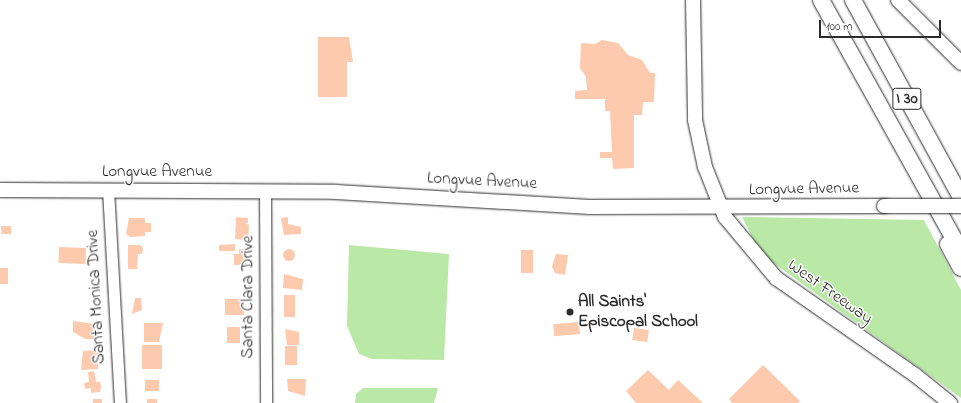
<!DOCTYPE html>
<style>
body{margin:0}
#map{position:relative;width:961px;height:403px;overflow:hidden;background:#fff;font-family:"Indie Flower",sans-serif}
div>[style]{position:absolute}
.green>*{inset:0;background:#bae8a7}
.building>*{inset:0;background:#fdcaad;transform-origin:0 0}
.round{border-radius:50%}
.roads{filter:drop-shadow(0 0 1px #2b2b2b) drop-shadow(0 0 1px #2b2b2b)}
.minor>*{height:11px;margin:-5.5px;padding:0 5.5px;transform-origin:5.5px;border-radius:5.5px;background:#fff}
.major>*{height:14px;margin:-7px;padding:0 7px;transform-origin:7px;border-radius:7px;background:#fff}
.highway>*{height:16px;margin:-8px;padding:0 8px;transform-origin:8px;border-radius:8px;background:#fff}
.bridges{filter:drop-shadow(0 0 1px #2b2b2b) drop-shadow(0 0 1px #2b2b2b)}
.major-bridge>*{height:14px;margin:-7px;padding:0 7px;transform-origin:7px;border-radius:7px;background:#fff}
.dots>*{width:11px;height:11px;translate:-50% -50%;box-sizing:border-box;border:2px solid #fff;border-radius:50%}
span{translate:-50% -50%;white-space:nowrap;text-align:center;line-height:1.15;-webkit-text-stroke:3px #fff;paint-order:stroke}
.shield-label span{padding:1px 3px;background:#fff;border:1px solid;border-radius:3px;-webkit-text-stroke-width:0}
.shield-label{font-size:16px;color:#2b2b2b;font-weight:700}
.street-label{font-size:17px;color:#2b2b2b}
.poi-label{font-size:17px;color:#2b2b2b;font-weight:700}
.left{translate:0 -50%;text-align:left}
.scale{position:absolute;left:819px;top:20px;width:122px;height:18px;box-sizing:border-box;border:2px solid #2b2b2b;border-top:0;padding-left:5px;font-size:12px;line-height:14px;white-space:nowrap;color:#2b2b2b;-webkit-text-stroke:3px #fff;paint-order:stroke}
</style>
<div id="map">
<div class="green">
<div style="clip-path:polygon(742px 217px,924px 220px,961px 290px,961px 398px,761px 254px)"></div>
<div style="clip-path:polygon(349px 245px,449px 254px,444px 360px,372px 359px,359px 354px,347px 326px)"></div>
<div style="clip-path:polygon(363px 388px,438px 388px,434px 403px,355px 403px,356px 394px)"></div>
</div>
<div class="building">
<div style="clip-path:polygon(318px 37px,349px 37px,353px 62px,347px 62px,347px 97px,318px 97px)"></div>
<div style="clip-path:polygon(602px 40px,618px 43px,628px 55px,642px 60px,650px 73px,655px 73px,654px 102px,643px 102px,642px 115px,634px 115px,634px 168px,613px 169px,612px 158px,600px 158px,600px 152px,612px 152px,610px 111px,605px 111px,605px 99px,575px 99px,575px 91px,587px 90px,586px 77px,580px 68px,581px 43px,595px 44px)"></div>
<div style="clip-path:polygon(236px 217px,248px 218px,248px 223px,245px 223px,249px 225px,248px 240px,235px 239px)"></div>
<div style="clip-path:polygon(288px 217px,288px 224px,301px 227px,301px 234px,284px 235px,281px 218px)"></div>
<div style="clip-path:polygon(129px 218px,145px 218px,145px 223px,151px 223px,151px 232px,145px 232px,145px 236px,130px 237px,126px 234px)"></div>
<div style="clip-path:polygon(1px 226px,11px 226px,11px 234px,2px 234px,2px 240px)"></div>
<div style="clip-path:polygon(235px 244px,235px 251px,219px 251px,219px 245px)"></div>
<div style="clip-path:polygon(128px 245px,140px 245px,143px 248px,142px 254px,138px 254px,137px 269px,128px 269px)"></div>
<div style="left:59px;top:247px;width:27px;height:16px;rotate:2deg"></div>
<div style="clip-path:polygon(239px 249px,245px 249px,246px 265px,234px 265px,234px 254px,239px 254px)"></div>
<div class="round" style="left:283px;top:249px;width:12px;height:12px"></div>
<div style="left:521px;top:250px;width:12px;height:23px"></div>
<div style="clip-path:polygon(556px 254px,568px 255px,565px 275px,555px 273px,552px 267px)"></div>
<div style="left:0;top:268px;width:8px;height:16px"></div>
<div style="clip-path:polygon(284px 274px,303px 279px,302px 290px,283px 288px)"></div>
<div style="left:284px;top:295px;width:11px;height:22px"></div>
<div style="clip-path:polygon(135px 298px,141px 298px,142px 310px,132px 314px)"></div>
<div style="left:244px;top:299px;width:16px;height:19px;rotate:90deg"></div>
<div style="clip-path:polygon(73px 321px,95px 324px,92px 334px,95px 339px,85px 339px,73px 332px)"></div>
<div style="left:579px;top:322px;width:12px;height:26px;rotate:85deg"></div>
<div style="clip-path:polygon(144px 323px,163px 323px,159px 342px,144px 342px)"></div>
<div style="left:227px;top:327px;width:13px;height:16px"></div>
<div style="left:634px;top:328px;width:15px;height:12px;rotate:8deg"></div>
<div style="clip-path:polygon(285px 329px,299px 332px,299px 345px,287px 345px)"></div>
<div style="left:142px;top:345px;width:20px;height:24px"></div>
<div style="left:285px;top:346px;width:12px;height:19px"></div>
<div style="clip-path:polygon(98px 350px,98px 369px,81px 370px,83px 351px)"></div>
<div style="clip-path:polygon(763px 365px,800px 401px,798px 403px,732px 403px,729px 399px)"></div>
<div style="clip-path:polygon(648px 370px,669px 390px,678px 380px,703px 403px,636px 403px,626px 391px)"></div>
<div style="clip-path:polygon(94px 371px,96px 382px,100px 382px,101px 387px,100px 392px,91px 393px,91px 388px,85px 389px,84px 383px,89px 382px,88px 372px)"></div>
<div style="clip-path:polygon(287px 379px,306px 379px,305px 396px,288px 391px)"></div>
<div style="left:145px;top:380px;width:14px;height:11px"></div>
<div style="left:93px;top:399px;width:9px;height:4px"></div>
<div style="left:147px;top:399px;width:10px;height:4px"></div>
</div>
<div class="roads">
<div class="minor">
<div style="left:108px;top:189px;width:214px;rotate:86.8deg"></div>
<div style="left:265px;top:191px;width:212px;rotate:89.7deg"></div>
</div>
<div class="major">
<div style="left:693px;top:0;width:120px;rotate:89deg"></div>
<div style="left:695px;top:120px;width:48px;rotate:78deg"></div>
<div style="left:705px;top:167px;width:54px;rotate:68.2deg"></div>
<div style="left:725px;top:217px;width:80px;rotate:50.1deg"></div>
<div style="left:776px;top:278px;width:169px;rotate:34.9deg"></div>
<div style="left:915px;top:375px;width:45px;rotate:38.7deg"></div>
<div style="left:898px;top:0;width:89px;rotate:45deg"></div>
<div style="left:0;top:190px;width:336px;rotate:0.3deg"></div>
<div style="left:336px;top:192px;width:254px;rotate:3.4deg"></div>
<div style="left:590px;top:207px;width:294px;rotate:-0.2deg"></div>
</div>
<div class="highway">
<div style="left:821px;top:0;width:288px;rotate:60.9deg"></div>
<div style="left:853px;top:0;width:225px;rotate:61.3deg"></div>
<div style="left:948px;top:244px;width:27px;rotate:62deg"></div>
</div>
</div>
<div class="bridges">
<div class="major-bridge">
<div style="left:884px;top:206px;width:77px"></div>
</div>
</div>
<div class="dots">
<div style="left:570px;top:312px;background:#2b2b2b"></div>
</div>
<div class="shield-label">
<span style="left:907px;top:99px">I 30</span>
</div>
<div class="street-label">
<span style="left:157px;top:172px">Longvue Avenue</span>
<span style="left:482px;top:181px;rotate:3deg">Longvue Avenue</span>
<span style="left:804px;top:189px;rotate:-1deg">Longvue Avenue</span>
<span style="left:830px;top:292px;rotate:35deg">West Freeway</span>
<span style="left:96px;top:297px;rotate:-93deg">Santa Monica Drive</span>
<span style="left:248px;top:297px;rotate:-90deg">Santa Clara Drive</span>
</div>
<div class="poi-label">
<span class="left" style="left:578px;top:312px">All Saints'<br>Episcopal School</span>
</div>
<div class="scale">100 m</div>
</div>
